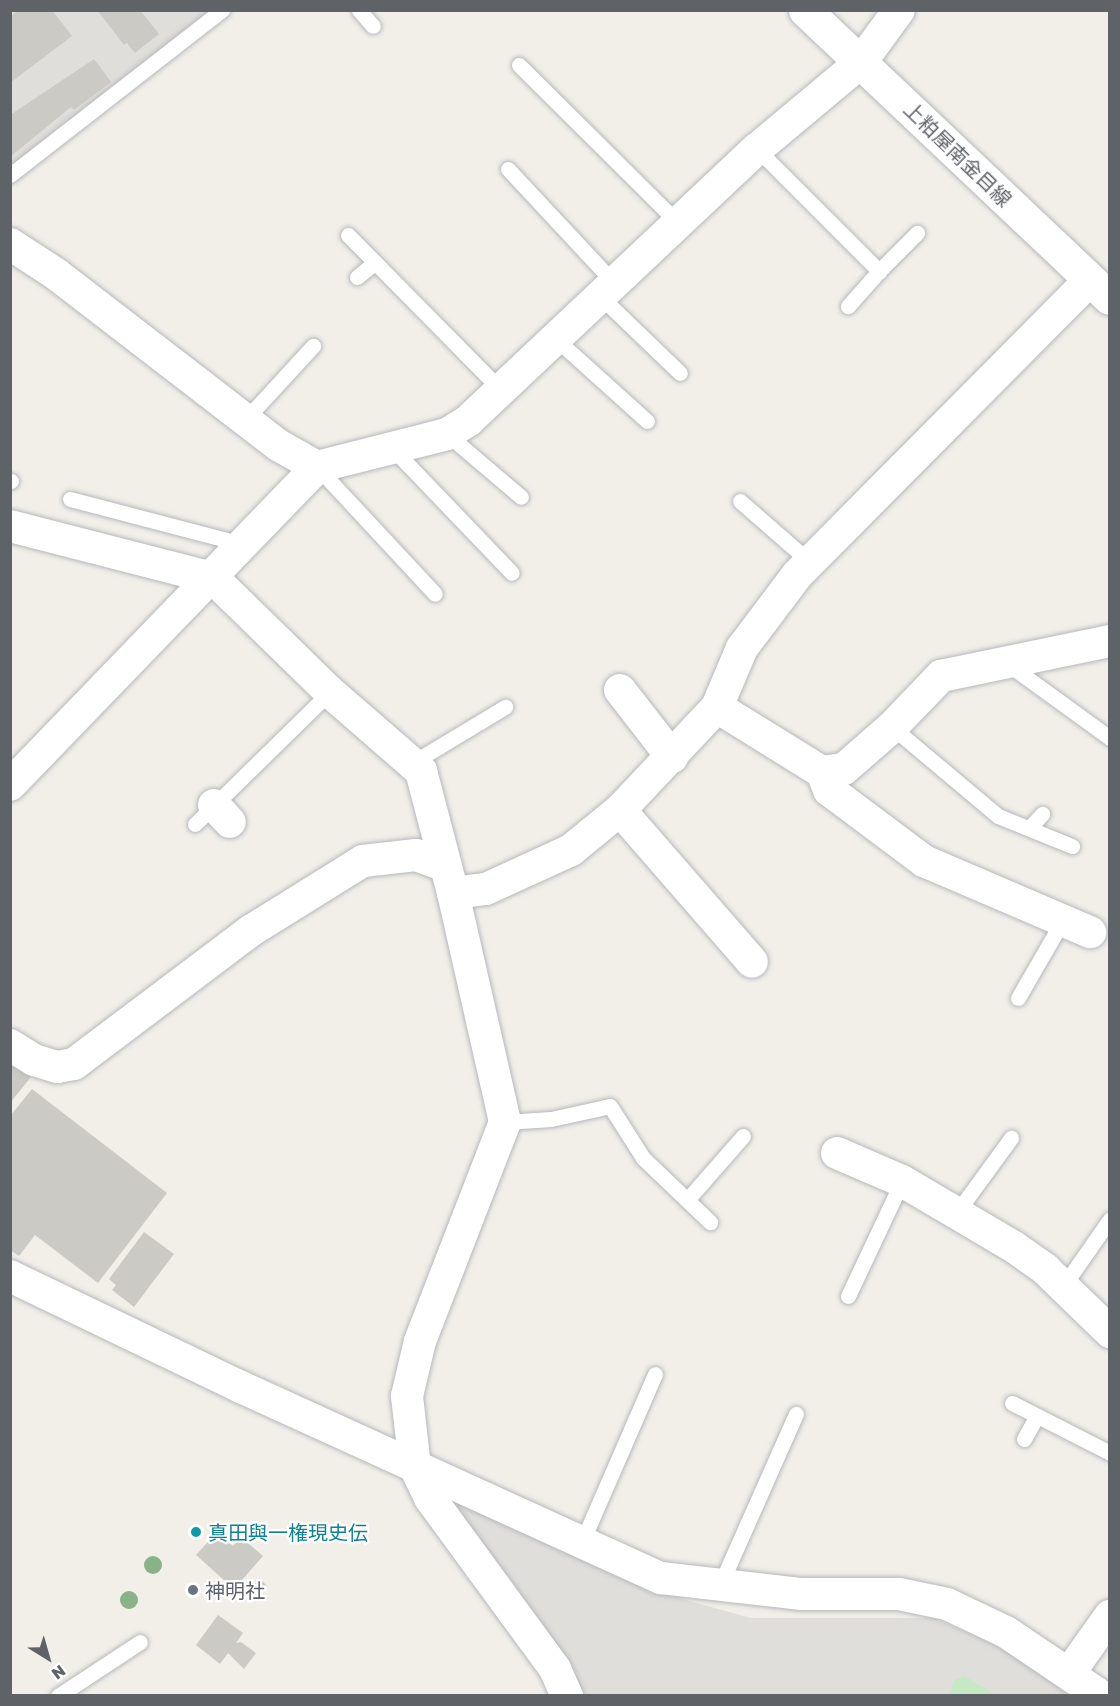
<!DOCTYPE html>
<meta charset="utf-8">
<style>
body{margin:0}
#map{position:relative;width:1120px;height:1706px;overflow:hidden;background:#f1efe8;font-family:"Golos Text","Noto Sans JP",sans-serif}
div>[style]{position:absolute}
.industrial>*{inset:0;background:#e0deda}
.green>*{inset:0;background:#c5e8c5}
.building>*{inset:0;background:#cccac5;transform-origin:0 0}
.roads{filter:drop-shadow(0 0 2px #b5b8bc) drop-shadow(0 0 2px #b5b8bc)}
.service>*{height:15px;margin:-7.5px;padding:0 7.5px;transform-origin:7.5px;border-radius:7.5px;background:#fff}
.minor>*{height:32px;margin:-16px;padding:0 16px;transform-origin:16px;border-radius:16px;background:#fff}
.secondary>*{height:33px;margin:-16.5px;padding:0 16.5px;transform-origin:16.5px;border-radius:16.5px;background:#fff}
.trees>*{width:18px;height:18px;margin:-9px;border-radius:50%;background:#89b387}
.dots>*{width:16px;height:16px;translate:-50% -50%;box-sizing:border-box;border:3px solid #fff;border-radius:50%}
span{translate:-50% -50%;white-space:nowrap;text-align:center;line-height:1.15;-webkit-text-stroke:4.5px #fff;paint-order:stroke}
.street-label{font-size:20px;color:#5f6368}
.culture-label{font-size:20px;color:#0d838f}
.left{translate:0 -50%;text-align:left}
.worship-label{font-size:20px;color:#5b616d}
.frame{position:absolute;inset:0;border:12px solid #5f6368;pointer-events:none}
.north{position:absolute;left:18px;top:1628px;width:60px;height:60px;-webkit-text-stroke:4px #fff;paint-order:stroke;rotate:143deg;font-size:16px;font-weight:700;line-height:24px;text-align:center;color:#5f6368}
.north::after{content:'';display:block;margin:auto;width:21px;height:27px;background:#5f6368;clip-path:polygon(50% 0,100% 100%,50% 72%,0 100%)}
</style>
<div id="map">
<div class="industrial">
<div style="clip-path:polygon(11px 11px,213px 11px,11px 167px)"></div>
<div style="clip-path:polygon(447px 1495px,686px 1600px,751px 1618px,934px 1618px,1006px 1650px,1069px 1695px,586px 1695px)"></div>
</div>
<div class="green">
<div style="clip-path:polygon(965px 1676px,995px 1695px,950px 1695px,954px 1680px)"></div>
</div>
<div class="building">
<div style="clip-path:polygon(19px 10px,52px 10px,72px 36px,10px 83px,10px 17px)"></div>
<div style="clip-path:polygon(97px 10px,140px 10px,159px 34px,135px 53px,127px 43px,124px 45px)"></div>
<div style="clip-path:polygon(94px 59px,111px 82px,74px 110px,71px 107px,10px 157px,10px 115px)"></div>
<div style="clip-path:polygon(10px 1062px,31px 1077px,10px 1103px)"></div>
<div style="clip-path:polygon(32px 1089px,167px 1193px,98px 1283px,35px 1235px,19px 1256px,10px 1250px,10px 1116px)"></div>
<div style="clip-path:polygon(144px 1232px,174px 1254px,134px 1307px,112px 1290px,116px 1285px,109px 1279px)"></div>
<div style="clip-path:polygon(217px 1532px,233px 1546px,241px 1537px,263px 1556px,234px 1589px,196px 1555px)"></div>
<div style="left:260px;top:1579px;width:10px;height:15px;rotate:45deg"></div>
<div style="clip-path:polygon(218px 1615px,243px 1633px,236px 1643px,241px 1642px,256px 1653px,244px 1669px,228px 1653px,220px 1664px,196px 1645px)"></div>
</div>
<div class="roads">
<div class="service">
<div style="left:359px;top:10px;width:21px;rotate:49deg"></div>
<div style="left:519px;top:65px;width:226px;rotate:44.8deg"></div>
<div style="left:757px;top:149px;width:173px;rotate:45deg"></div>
<div style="left:879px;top:271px;width:47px;rotate:131.5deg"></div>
<div style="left:508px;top:169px;width:158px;rotate:47deg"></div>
<div style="left:10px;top:175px;width:269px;rotate:-37.9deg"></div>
<div style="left:348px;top:235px;width:221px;rotate:45.4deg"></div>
<div style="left:879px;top:271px;width:54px;rotate:-45deg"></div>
<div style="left:357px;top:277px;width:22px;rotate:-39deg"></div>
<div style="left:602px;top:298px;width:108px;rotate:43.9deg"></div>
<div style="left:557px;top:340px;width:121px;rotate:42deg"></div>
<div style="left:244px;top:417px;width:14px;rotate:-36deg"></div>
<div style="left:255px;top:409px;width:86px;rotate:-47.4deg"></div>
<div style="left:447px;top:434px;width:97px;rotate:40.4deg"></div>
<div style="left:394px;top:450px;width:170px;rotate:46.2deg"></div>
<div style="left:317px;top:467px;width:173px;rotate:47.1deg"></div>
<div style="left:10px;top:481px;width:1px"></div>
<div style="left:70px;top:499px;width:161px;rotate:14.7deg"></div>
<div style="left:226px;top:540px;width:17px;rotate:31deg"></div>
<div style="left:740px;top:501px;width:93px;rotate:41.1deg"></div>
<div style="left:1008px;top:664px;width:126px;rotate:36deg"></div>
<div style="left:892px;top:727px;width:138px;rotate:40deg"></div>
<div style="left:998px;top:816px;width:80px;rotate:22.1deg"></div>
<div style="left:412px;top:763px;width:109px;rotate:-31.1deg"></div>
<div style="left:195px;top:824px;width:189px;rotate:-44.4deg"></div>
<div style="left:1030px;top:827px;width:18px;rotate:-47deg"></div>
<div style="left:1018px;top:998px;width:90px;rotate:-60deg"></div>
<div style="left:505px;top:1122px;width:46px;rotate:-3.7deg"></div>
<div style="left:551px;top:1119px;width:60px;rotate:-12.4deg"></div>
<div style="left:610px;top:1106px;width:62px;rotate:57.6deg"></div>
<div style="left:643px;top:1158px;width:93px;rotate:43.7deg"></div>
<div style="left:687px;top:1200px;width:85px;rotate:-48.8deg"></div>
<div style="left:957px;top:1212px;width:92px;rotate:-53.9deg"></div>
<div style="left:1064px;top:1285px;width:80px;rotate:-55.1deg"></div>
<div style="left:848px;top:1296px;width:127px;rotate:-64.8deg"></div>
<div style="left:1012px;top:1403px;width:110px;rotate:27deg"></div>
<div style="left:1024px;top:1439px;width:26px;rotate:-61deg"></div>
<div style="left:582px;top:1542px;width:183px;rotate:-66.5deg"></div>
<div style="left:721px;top:1583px;width:185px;rotate:-66.1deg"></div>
<div style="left:58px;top:1696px;width:98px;rotate:-33.4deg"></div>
</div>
<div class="minor">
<div style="left:10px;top:244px;width:55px;rotate:33.1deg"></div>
<div style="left:56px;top:274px;width:280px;rotate:37.6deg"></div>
<div style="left:278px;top:445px;width:45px;rotate:29.4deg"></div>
<div style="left:10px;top:526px;width:210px;rotate:14.4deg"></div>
<div style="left:213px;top:578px;width:163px;rotate:44.3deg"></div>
<div style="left:330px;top:692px;width:121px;rotate:41deg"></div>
<div style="left:421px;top:771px;width:126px;rotate:75.3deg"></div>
<div style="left:453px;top:893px;width:235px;rotate:77.2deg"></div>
<div style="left:505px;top:1122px;width:235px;rotate:111.2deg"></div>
<div style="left:420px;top:1341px;width:57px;rotate:103.3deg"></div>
<div style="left:407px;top:1396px;width:71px;rotate:83.6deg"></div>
<div style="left:415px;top:1467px;width:34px;rotate:64deg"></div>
<div style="left:430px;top:1498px;width:212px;rotate:53.8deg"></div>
<div style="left:555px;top:1669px;width:30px;rotate:66deg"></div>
<div style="left:620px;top:690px;width:85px;rotate:52.2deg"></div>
<div style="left:717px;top:707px;width:123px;rotate:31.8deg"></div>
<div style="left:822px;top:772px;width:22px;rotate:-8deg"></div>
<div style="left:844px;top:769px;width:64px;rotate:-41.2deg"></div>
<div style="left:892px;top:727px;width:71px;rotate:-46.1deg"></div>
<div style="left:941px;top:676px;width:173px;rotate:-11.7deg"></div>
<div style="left:822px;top:772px;width:19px;rotate:69deg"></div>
<div style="left:829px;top:790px;width:119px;rotate:36.8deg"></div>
<div style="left:924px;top:861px;width:181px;rotate:23.2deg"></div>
<div style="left:10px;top:785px;width:442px;rotate:-46deg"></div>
<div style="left:317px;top:467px;width:134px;rotate:-14.2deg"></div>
<div style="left:447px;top:434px;width:26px;rotate:-32deg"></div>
<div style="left:469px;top:420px;width:395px;rotate:-43.3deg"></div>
<div style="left:757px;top:149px;width:136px;rotate:-39.9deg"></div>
<div style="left:861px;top:62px;width:64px;rotate:-53.8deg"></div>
<div style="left:214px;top:805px;width:23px;rotate:47deg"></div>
<div style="left:620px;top:810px;width:201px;rotate:49deg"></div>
<div style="left:453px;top:893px;width:33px;rotate:-7deg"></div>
<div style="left:486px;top:889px;width:94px;rotate:-24.6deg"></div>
<div style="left:571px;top:850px;width:63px;rotate:-39.2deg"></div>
<div style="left:620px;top:810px;width:141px;rotate:-46.7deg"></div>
<div style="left:717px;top:707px;width:64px;rotate:-67deg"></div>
<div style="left:742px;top:648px;width:91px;rotate:-53deg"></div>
<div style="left:797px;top:575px;width:416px;rotate:-45.2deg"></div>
<div style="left:10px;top:1045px;width:28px;rotate:32deg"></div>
<div style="left:34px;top:1060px;width:24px;rotate:17deg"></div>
<div style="left:57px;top:1067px;width:17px;rotate:-10deg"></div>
<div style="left:74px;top:1064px;width:223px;rotate:-37deg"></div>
<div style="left:252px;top:930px;width:131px;rotate:-31.9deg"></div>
<div style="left:363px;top:861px;width:53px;rotate:-6.5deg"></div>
<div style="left:416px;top:855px;width:29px;rotate:20deg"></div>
<div style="left:837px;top:1153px;width:71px;rotate:23.3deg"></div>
<div style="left:902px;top:1181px;width:130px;rotate:30.5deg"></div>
<div style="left:1014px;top:1247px;width:38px;rotate:35deg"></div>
<div style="left:1045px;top:1269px;width:91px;rotate:44.1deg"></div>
<div style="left:10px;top:1276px;width:256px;rotate:25.7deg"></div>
<div style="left:241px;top:1387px;width:461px;rotate:24.5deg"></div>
<div style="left:661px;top:1578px;width:142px;rotate:6.5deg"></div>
<div style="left:802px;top:1594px;width:97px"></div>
<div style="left:899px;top:1594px;width:49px;rotate:11.8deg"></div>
<div style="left:947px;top:1604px;width:65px;rotate:25.4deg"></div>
<div style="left:1006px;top:1632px;width:115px;rotate:34deg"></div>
<div style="left:1070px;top:1672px;width:69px;rotate:-54.5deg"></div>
</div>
<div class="secondary">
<div style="left:805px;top:10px;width:419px;rotate:43.4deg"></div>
</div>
</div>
<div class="trees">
<div style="left:153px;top:1565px"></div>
<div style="left:129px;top:1600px"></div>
</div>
<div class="dots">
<div style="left:196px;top:1532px;background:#0f9aa8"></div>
<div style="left:193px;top:1590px;background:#6b7280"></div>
</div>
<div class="street-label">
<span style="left:958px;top:154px;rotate:44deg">上粕屋南金目線</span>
</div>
<div class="culture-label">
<span class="left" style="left:208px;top:1532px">真田與一権現史伝</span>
</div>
<div class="worship-label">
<span class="left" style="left:205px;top:1590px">神明社</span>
</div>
<div class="frame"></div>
<div class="north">N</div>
</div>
